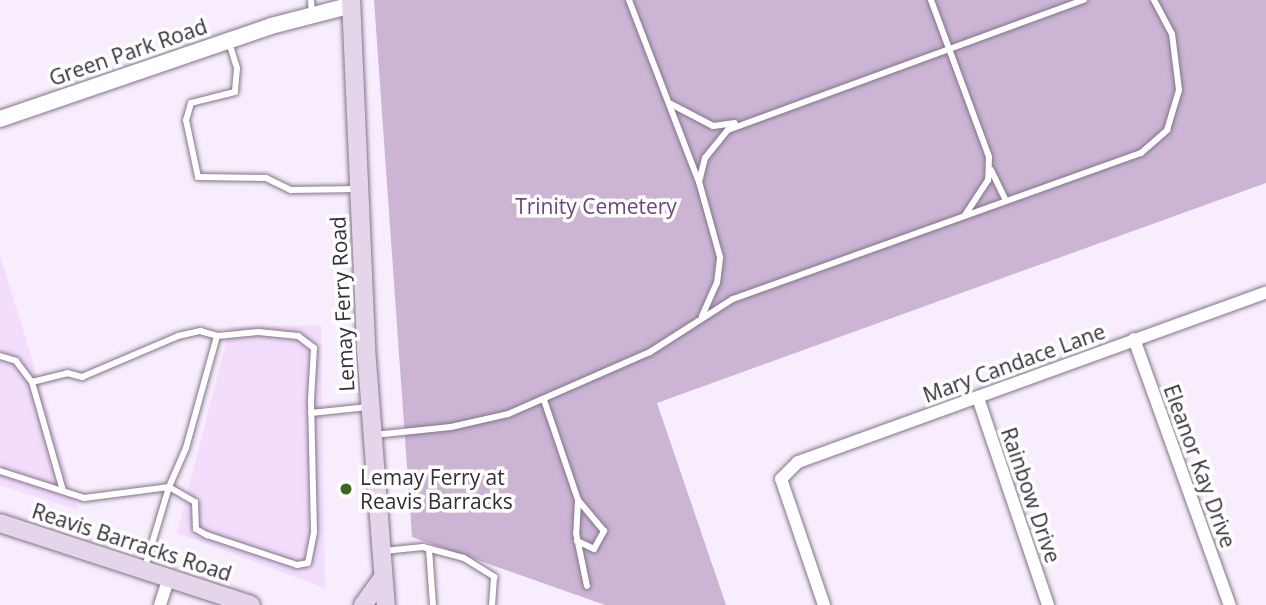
<!DOCTYPE html>
<style>
body{margin:0}
#map{position:relative;width:1266px;height:605px;overflow:hidden;background:#f7edfc;font-family:"Open Sans",sans-serif}
div>[style]{position:absolute}
.built>*{inset:0;background:#f2ddfc}
.green>*{inset:0;background:#cbb4d4}
.roads{filter:drop-shadow(0 0 2px #83748a) drop-shadow(0 0 2px #83748a)}
.service>*{height:6px;margin:-3px;padding:0 3px;transform-origin:3px;border-radius:3px;background:#fff}
.minor>*{height:12px;margin:-6px;padding:0 6px;transform-origin:6px;border-radius:6px;background:#fff}
.tertiary>*{height:16px;margin:-8px;padding:0 8px;transform-origin:8px;border-radius:8px;background:#fff}
.secondary>*{height:18px;margin:-9px;padding:0 9px;transform-origin:9px;border-radius:9px;background:#e5d5eb}
.dots>*{width:19px;height:19px;translate:-50% -50%;box-sizing:border-box;border:4px solid #fff;border-radius:50%}
span{translate:-50% -50%;white-space:nowrap;text-align:center;line-height:1.15;-webkit-text-stroke:7px #fff;paint-order:stroke}
.street-label{font-size:21px;color:#352e38}
.park-label{font-size:21px;color:#6e437f}
.poi-label{font-size:21px;color:#352e38}
.left{translate:0 -50%;text-align:left}
</style>
<div id="map">
<div class="built">
<div style="clip-path:polygon(0 255px,36px 372px,78px 510px,0 485px)"></div>
<div style="clip-path:polygon(321px 325px,325px 588px,177px 533px,230px 327px)"></div>
</div>
<div class="green">
<div style="clip-path:polygon(374px 0,1266px 0,1266px 183px,657px 403px,726px 605px,605px 605px,412px 537px)"></div>
</div>
<div class="roads">
<div class="service">
<div style="left:311px;top:0;width:14px;rotate:86deg"></div>
<div style="left:629px;top:0;width:193px;rotate:69deg"></div>
<div style="left:931px;top:0;width:167px;rotate:69.7deg"></div>
<div style="left:989px;top:157px;width:23px;rotate:92deg"></div>
<div style="left:988px;top:180px;width:42px;rotate:123.3deg"></div>
<div style="left:229px;top:42px;width:27px;rotate:73deg"></div>
<div style="left:237px;top:68px;width:24px;rotate:95deg"></div>
<div style="left:235px;top:92px;width:45px;rotate:166deg"></div>
<div style="left:191px;top:103px;width:18px;rotate:106deg"></div>
<div style="left:186px;top:120px;width:58px;rotate:78.1deg"></div>
<div style="left:198px;top:177px;width:68px;rotate:0.8deg"></div>
<div style="left:266px;top:178px;width:28px;rotate:26deg"></div>
<div style="left:291px;top:190px;width:68px;rotate:-0.8deg"></div>
<div style="left:671px;top:104px;width:47px;rotate:27.6deg"></div>
<div style="left:713px;top:126px;width:22px;rotate:-8deg"></div>
<div style="left:991px;top:170px;width:34px;rotate:64deg"></div>
<div style="left:702px;top:316px;width:36px;rotate:-66deg"></div>
<div style="left:717px;top:283px;width:26px;rotate:-83deg"></div>
<div style="left:720px;top:257px;width:78px;rotate:-105.6deg"></div>
<div style="left:699px;top:182px;width:25px;rotate:-76deg"></div>
<div style="left:705px;top:158px;width:36px;rotate:-51deg"></div>
<div style="left:728px;top:130px;width:379px;rotate:-20.1deg"></div>
<div style="left:0;top:356px;width:17px;rotate:17deg"></div>
<div style="left:16px;top:361px;width:26px;rotate:53deg"></div>
<div style="left:32px;top:382px;width:113px;rotate:74.1deg"></div>
<div style="left:32px;top:382px;width:36px;rotate:-14deg"></div>
<div style="left:67px;top:373px;width:16px;rotate:15deg"></div>
<div style="left:82px;top:377px;width:104px;rotate:-23.1deg"></div>
<div style="left:178px;top:336px;width:23px;rotate:-13deg"></div>
<div style="left:200px;top:331px;width:18px;rotate:16deg"></div>
<div style="left:544px;top:400px;width:106px;rotate:71.2deg"></div>
<div style="left:578px;top:500px;width:33px;rotate:93deg"></div>
<div style="left:576px;top:533px;width:54px;rotate:78.3deg"></div>
<div style="left:311px;top:413px;width:57px;rotate:-6deg"></div>
<div style="left:374px;top:435px;width:77px;rotate:-5.9deg"></div>
<div style="left:451px;top:427px;width:58px;rotate:-12.8deg"></div>
<div style="left:508px;top:414px;width:155px;rotate:-23.6deg"></div>
<div style="left:650px;top:352px;width:98px;rotate:-32.6deg"></div>
<div style="left:733px;top:299px;width:433px;rotate:-19.7deg"></div>
<div style="left:1141px;top:153px;width:35px;rotate:-41deg"></div>
<div style="left:1167px;top:130px;width:42px;rotate:-73.3deg"></div>
<div style="left:1179px;top:90px;width:56px;rotate:-97.1deg"></div>
<div style="left:1172px;top:34px;width:38px;rotate:-118deg"></div>
<div style="left:0;top:471px;width:88px;rotate:17.8deg"></div>
<div style="left:84px;top:498px;width:86px;rotate:-7.4deg"></div>
<div style="left:169px;top:487px;width:30px;rotate:30deg"></div>
<div style="left:195px;top:502px;width:27px;rotate:88deg"></div>
<div style="left:196px;top:529px;width:13px;rotate:29deg"></div>
<div style="left:207px;top:535px;width:95px;rotate:18.4deg"></div>
<div style="left:297px;top:565px;width:11px;rotate:-10deg"></div>
<div style="left:308px;top:563px;width:32px;rotate:-79deg"></div>
<div style="left:314px;top:532px;width:132px;rotate:-91.3deg"></div>
<div style="left:311px;top:400px;width:52px;rotate:-86.7deg"></div>
<div style="left:314px;top:348px;width:20px;rotate:-143deg"></div>
<div style="left:298px;top:336px;width:40px;rotate:-174.3deg"></div>
<div style="left:258px;top:332px;width:41px;rotate:174.4deg"></div>
<div style="left:217px;top:336px;width:116px;rotate:105.5deg"></div>
<div style="left:186px;top:448px;width:43px;rotate:113.6deg"></div>
<div style="left:169px;top:487px;width:84px;rotate:106.7deg"></div>
<div style="left:577px;top:541px;width:19px;rotate:25deg"></div>
<div style="left:594px;top:549px;width:21px;rotate:-61deg"></div>
<div style="left:604px;top:531px;width:40px;rotate:-130deg"></div>
<div style="left:429px;top:549px;width:56px;rotate:85.9deg"></div>
<div style="left:384px;top:551px;width:39px;rotate:-6deg"></div>
<div style="left:423px;top:547px;width:42px;rotate:15deg"></div>
<div style="left:464px;top:558px;width:36px;rotate:32deg"></div>
<div style="left:494px;top:577px;width:28px;rotate:94deg"></div>
</div>
<div class="minor">
<div style="left:1134px;top:339px;width:283px;rotate:70.2deg"></div>
<div style="left:978px;top:398px;width:219px;rotate:71.3deg"></div>
<div style="left:160px;top:605px;width:29px;rotate:-72deg"></div>
<div style="left:824px;top:605px;width:133px;rotate:-108.8deg"></div>
<div style="left:781px;top:479px;width:24px;rotate:-45deg"></div>
<div style="left:798px;top:462px;width:498px;rotate:-19.9deg"></div>
</div>
<div class="tertiary">
<div style="left:0;top:119px;width:287px;rotate:-18.9deg"></div>
<div style="left:271px;top:26px;width:84px;rotate:-14.5deg"></div>
</div>
<div class="secondary">
<div style="left:351px;top:0;width:348px;rotate:87.5deg"></div>
<div style="left:366px;top:348px;width:258px;rotate:85.6deg"></div>
<div style="left:0;top:523px;width:264px;rotate:18.1deg"></div>
<div style="left:363px;top:605px;width:34px;rotate:-54deg"></div>
</div>
</div>
<div class="dots">
<div style="left:346px;top:489px;background:#3d6724"></div>
</div>
<div class="street-label">
<span style="left:128px;top:52px;rotate:-19deg">Green Park Road</span>
<span style="left:342px;top:304px;rotate:-93deg">Lemay Ferry Road</span>
<span style="left:1014px;top:363px;rotate:-20deg">Mary Candace Lane</span>
<span style="left:1200px;top:466px;rotate:70deg">Eleanor Kay Drive</span>
<span style="left:1031px;top:495px;rotate:71deg">Rainbow Drive</span>
<span style="left:132px;top:542px;rotate:18deg">Reavis Barracks Road</span>
</div>
<div class="park-label">
<span style="left:596px;top:206px">Trinity Cemetery</span>
</div>
<div class="poi-label">
<span class="left" style="left:360px;top:489px">Lemay Ferry at<br>Reavis Barracks</span>
</div>
</div>
